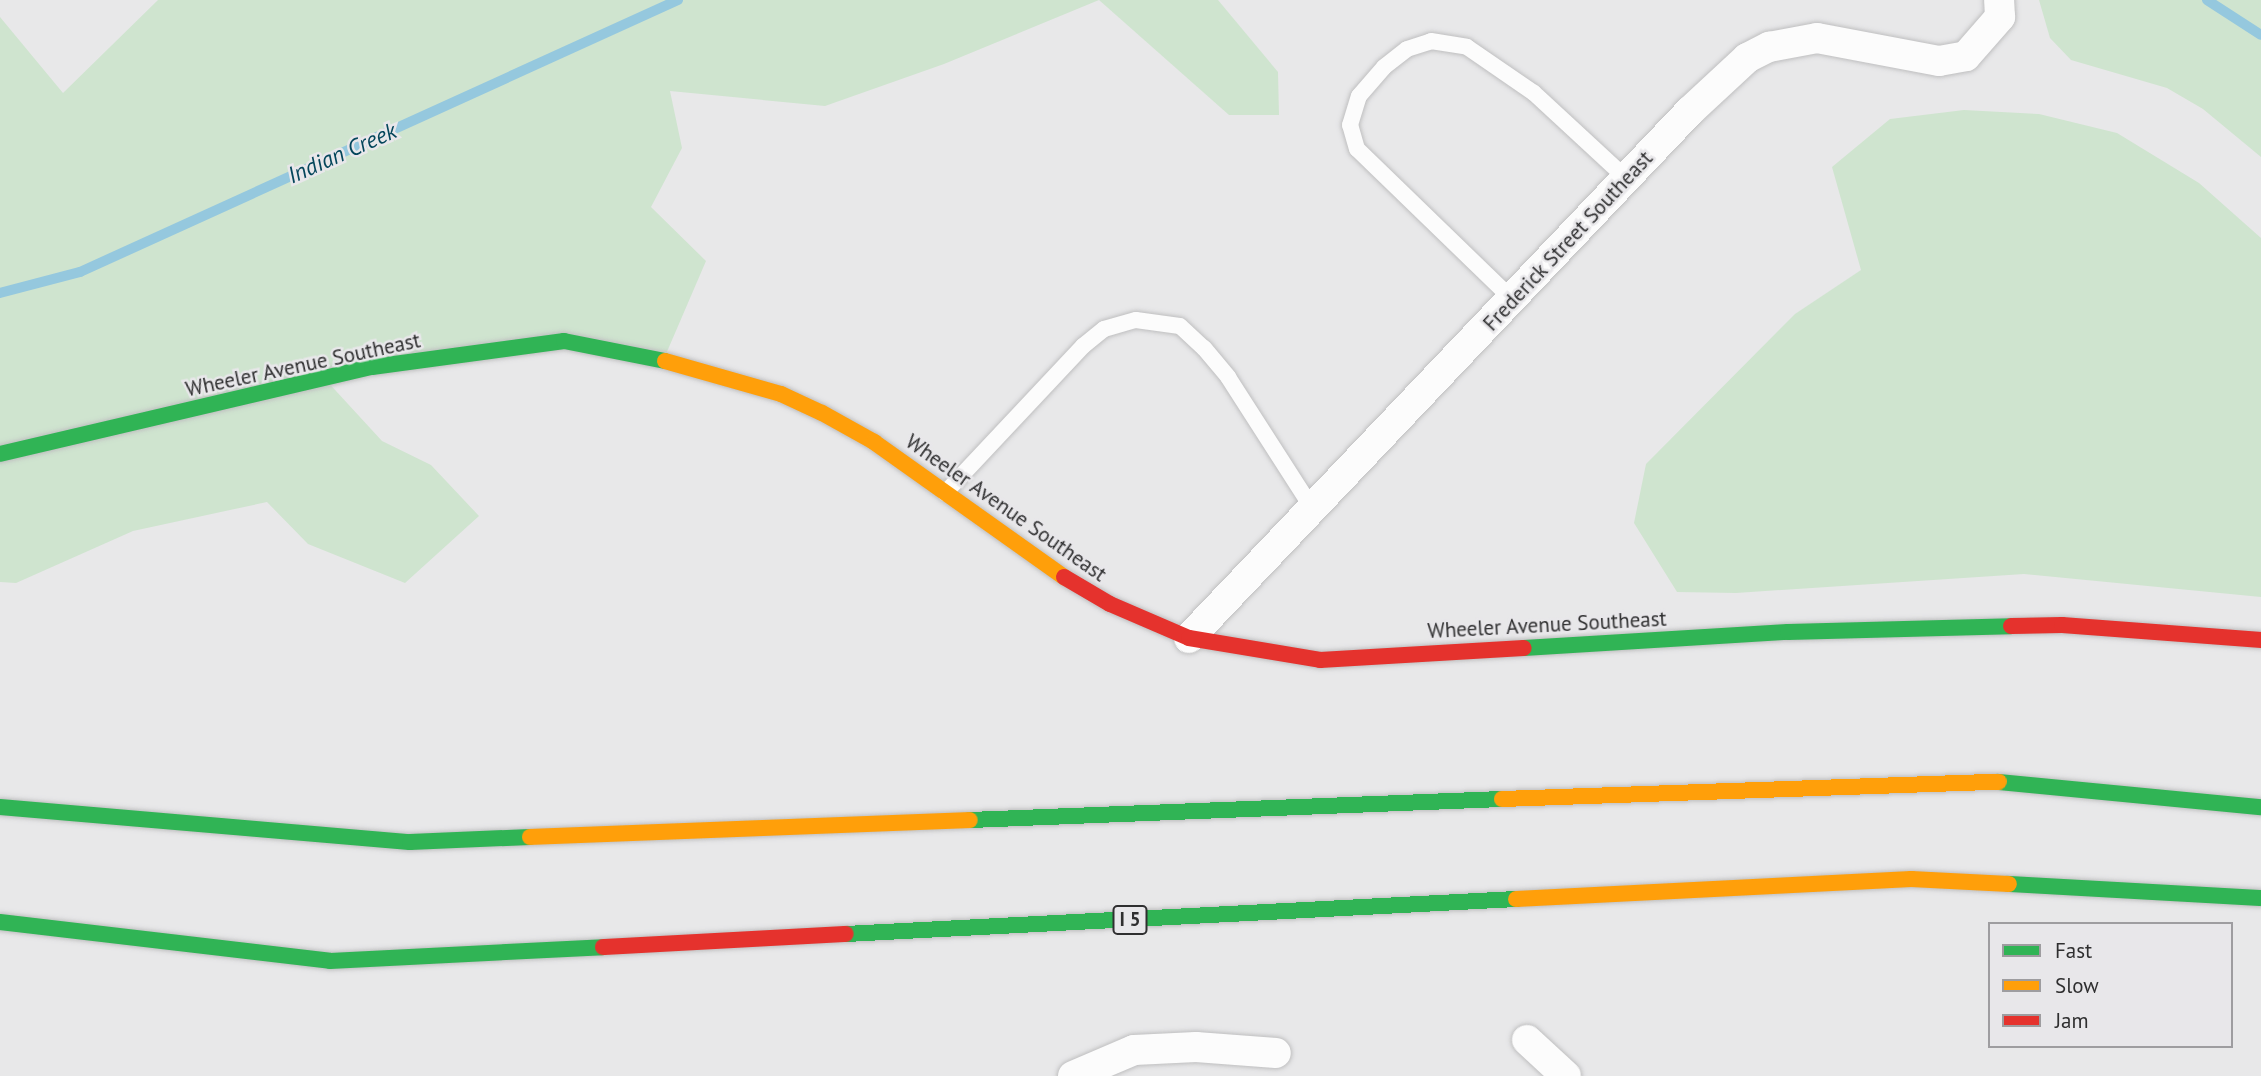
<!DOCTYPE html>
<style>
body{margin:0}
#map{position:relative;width:2261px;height:1076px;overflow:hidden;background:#e8e8e9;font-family:"PT Sans",sans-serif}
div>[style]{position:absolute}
.green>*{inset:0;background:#cfe4cf}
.stream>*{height:10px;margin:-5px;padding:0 5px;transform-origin:5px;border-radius:5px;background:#95c8de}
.roads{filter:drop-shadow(0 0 2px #bfbfc0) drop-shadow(0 0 2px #bfbfc0)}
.lane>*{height:16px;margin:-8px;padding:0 8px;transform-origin:8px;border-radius:8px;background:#fcfcfc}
.street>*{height:30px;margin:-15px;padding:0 15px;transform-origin:15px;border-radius:15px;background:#fcfcfc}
.fast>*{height:16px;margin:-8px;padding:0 8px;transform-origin:8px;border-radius:8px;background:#30b455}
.slow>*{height:16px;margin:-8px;padding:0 8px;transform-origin:8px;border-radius:8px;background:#ff9f0a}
.jam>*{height:16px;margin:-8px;padding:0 8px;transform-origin:8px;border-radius:8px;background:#e5322d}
span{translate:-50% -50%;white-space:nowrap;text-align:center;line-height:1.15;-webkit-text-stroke:5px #e8e7ea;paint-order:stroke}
.shield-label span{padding:2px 5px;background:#e8e7ea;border:2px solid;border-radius:5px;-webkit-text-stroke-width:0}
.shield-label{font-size:19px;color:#2f2f30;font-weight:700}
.street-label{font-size:21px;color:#2f2f30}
.water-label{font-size:23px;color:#04465b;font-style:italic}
.legend{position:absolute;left:1988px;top:922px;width:245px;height:126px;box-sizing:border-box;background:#e8e7ea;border:2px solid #9e9da0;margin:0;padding:9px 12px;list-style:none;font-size:21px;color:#2f2f30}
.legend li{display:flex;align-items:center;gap:14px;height:35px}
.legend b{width:35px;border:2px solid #9e9da0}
</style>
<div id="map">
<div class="green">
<div style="clip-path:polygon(158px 0,1099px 0,944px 64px,825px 106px,670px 91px,682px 148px,651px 207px,706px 261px,663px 361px,564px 341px,325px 379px,382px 441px,431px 465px,479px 516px,405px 583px,308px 544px,267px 502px,133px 531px,16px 583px,0 582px,0 17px,63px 93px)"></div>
<div style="clip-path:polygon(1099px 0,1218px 0,1278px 72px,1279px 115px,1229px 115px)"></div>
<div style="clip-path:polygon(2039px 0,2261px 0,2261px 157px,2203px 109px,2167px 88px,2071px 60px,2050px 38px)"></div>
<div style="clip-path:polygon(1964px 110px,2039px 114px,2117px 133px,2199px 183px,2261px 238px,2261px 597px,2024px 574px,1736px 593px,1677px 592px,1634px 523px,1646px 464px,1795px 314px,1861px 270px,1832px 167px,1890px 119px)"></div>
</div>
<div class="stream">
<div style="left:2207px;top:0;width:64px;rotate:32.9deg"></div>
<div style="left:0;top:293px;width:83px;rotate:-14.7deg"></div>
<div style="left:80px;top:272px;width:657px;rotate:-24.46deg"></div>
</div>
<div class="roads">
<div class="lane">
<div style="left:1513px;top:300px;width:217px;rotate:-135.9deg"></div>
<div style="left:1357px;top:149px;width:25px;rotate:-106deg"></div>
<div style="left:1350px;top:125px;width:30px;rotate:-73deg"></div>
<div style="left:1359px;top:96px;width:38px;rotate:-49deg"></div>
<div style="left:1384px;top:67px;width:29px;rotate:-38deg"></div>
<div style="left:1407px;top:49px;width:25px;rotate:-18deg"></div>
<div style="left:1431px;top:41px;width:36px;rotate:9deg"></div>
<div style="left:1467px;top:47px;width:81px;rotate:34.5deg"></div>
<div style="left:1534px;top:93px;width:127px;rotate:42.8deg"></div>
<div style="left:945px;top:493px;width:202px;rotate:-46.8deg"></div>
<div style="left:1083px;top:346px;width:27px;rotate:-39deg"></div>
<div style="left:1104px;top:329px;width:33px;rotate:-16deg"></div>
<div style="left:1136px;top:320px;width:44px;rotate:7.8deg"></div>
<div style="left:1180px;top:326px;width:33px;rotate:43deg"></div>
<div style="left:1204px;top:348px;width:38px;rotate:50deg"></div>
<div style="left:1228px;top:377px;width:156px;rotate:57.3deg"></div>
</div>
<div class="street">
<div style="left:1189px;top:638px;width:727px;rotate:-46.45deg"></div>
<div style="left:1690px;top:111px;width:78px;rotate:-42.9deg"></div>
<div style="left:1747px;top:58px;width:25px;rotate:-27deg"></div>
<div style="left:1769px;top:47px;width:49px;rotate:-10.6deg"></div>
<div style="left:1817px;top:38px;width:124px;rotate:10.7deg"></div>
<div style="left:1939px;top:61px;width:27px;rotate:-10deg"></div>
<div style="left:1966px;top:56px;width:52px;rotate:-48.9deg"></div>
<div style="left:2000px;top:17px;width:17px;rotate:-93deg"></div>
<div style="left:1527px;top:1040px;width:53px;rotate:42.7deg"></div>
<div style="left:1073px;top:1076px;width:66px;rotate:-23.1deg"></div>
<div style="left:1134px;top:1050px;width:62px;rotate:-2.8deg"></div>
<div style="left:1196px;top:1047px;width:80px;rotate:4.3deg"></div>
</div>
<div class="fast">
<div style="left:0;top:454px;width:382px;rotate:-13.2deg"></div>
<div style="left:372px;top:367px;width:194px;rotate:-7.7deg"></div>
<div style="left:564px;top:341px;width:103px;rotate:11.2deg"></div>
<div style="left:1524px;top:648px;width:264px;rotate:-3.5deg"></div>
<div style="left:1788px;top:632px;width:223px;rotate:-1.5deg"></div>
<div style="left:1999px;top:782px;width:263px;rotate:5.5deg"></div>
<div style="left:0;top:807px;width:411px;rotate:4.9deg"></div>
<div style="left:410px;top:842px;width:120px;rotate:-2.4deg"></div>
<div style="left:970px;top:820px;width:532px;rotate:-2.26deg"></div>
<div style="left:2009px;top:884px;width:252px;rotate:3.2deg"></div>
<div style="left:0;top:922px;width:332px;rotate:6.7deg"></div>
<div style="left:330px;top:961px;width:273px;rotate:-2.9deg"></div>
<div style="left:846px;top:934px;width:671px;rotate:-2.99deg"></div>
</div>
<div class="slow">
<div style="left:665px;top:361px;width:121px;rotate:15.9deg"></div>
<div style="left:781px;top:394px;width:45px;rotate:24.9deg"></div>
<div style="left:822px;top:413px;width:60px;rotate:29.1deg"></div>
<div style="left:874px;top:442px;width:233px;rotate:35.4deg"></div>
<div style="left:1502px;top:799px;width:497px;rotate:-2deg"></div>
<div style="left:530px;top:837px;width:440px;rotate:-2.2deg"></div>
<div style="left:1516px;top:899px;width:396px;rotate:-2.9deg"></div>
<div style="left:1911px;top:879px;width:98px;rotate:2.9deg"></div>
</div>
<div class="jam">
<div style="left:1064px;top:577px;width:53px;rotate:30.4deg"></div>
<div style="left:1110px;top:604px;width:86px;rotate:23.3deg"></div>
<div style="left:1189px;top:638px;width:133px;rotate:9.5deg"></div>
<div style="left:1320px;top:660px;width:204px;rotate:-3.4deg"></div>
<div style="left:2011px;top:626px;width:51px;rotate:-1.1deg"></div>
<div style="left:2062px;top:625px;width:200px;rotate:4.3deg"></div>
<div style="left:603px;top:947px;width:243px;rotate:-3.1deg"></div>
</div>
</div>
<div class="shield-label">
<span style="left:1130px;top:920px">I 5</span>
</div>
<div class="street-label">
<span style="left:1568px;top:241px;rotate:-47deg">Frederick Street Southeast</span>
<span style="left:303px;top:365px;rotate:-12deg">Wheeler Avenue Southeast</span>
<span style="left:1006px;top:508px;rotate:35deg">Wheeler Avenue Southeast</span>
<span style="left:1547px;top:625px;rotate:-3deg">Wheeler Avenue Southeast</span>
</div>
<div class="water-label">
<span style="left:342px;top:153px;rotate:-24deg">Indian Creek</span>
</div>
<ul class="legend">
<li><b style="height:9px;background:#30b455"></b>Fast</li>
<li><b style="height:9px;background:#ff9f0a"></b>Slow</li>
<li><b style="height:9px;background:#e5322d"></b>Jam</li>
</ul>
</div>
